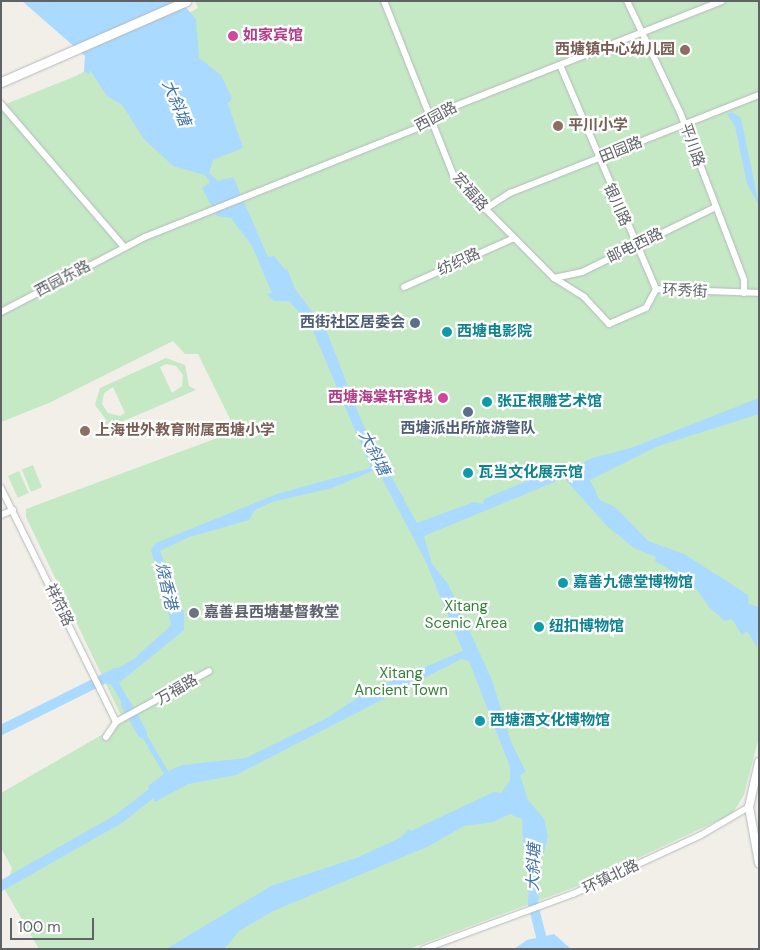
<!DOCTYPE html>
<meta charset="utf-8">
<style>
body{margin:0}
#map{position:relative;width:760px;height:950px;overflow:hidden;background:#f1efe8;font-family:"DM Sans","Noto Sans SC",sans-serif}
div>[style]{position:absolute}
.green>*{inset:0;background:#c5e8c5;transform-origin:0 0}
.water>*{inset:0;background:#aadaff}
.river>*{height:10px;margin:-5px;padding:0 5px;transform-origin:5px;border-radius:5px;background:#aadaff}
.roads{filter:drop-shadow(0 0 1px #b5b8bc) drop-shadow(0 0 1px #b5b8bc)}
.minor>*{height:6px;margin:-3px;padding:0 3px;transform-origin:3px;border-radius:3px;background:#fff}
.tertiary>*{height:8px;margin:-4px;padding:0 4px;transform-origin:4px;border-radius:4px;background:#fff}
.secondary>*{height:9px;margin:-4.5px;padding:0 4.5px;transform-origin:4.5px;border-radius:4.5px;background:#fff}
.dots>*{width:14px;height:14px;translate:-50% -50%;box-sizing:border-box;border:2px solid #fff;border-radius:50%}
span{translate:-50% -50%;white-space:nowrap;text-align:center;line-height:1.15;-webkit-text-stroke:4.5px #fff;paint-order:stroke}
.hotel-label{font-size:15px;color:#b23c85;font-weight:700}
.left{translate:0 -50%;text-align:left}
.right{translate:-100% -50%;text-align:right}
.education-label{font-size:15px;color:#785e54;font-weight:700}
.street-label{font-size:15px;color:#5f6368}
.service-label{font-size:15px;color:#4e5e75;font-weight:700}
.culture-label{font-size:15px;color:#0d838f;font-weight:700}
.park-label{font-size:15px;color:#348238}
.worship-label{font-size:15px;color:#5b616d;font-weight:700}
.water-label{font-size:16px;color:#4174aa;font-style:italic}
.frame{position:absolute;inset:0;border:2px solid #5f6368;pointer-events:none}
.scale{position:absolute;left:10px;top:918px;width:84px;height:22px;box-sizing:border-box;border:2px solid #5f6368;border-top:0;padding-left:6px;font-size:15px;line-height:18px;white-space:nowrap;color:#5f6368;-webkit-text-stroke:4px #fff;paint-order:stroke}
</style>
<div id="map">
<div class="green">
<div style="clip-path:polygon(195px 1px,759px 1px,759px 737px,744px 795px,732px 814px,578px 886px,409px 949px,226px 949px,218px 925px,165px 949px,39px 949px,5px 890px,12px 868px,1px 848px,1px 793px,124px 722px,26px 517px,26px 509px,236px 431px,198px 354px,185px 354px,173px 341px,49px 403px,1px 422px,1px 106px,76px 76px,198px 8px)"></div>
<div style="clip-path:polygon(evenodd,166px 358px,185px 365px,189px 386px,196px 390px,100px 431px,98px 425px,107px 421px,95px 405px,100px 388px,166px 358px,166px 364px,176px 366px,183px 375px,182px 386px,172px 393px,160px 367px,166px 364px,166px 358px,113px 387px,125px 413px,120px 416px,108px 413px,102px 404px,104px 393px,113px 387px)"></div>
<div style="left:33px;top:465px;width:24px;height:12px;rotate:68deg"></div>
<div style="left:19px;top:471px;width:24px;height:12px;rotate:66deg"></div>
</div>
<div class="water">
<div style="clip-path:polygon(22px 1px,180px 1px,196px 19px,199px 58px,221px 75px,232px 98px,228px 104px,243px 148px,213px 160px,209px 173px,218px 181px,233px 177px,268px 257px,274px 256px,287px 272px,286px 265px,295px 289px,326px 330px,363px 425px,417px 523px,474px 502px,483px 504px,484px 499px,560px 467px,571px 464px,582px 470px,584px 462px,592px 458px,631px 448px,759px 398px,759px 414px,658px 446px,590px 480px,600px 500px,615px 507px,648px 541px,684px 554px,748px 595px,749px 604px,759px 607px,757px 647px,747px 631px,742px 635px,732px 619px,725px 621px,710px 608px,691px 582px,655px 561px,656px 557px,634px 548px,607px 526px,564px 478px,424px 536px,432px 564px,448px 584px,492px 680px,511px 742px,526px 772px,520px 775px,528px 800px,544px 819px,548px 837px,543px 856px,524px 857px,522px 819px,510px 814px,493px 822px,464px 826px,429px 846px,273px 911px,239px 931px,224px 949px,166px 949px,271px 886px,356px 858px,400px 838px,409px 829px,411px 831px,494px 792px,501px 793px,510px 781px,510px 767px,469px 661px,461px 659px,236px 775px,188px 784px,155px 802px,148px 786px,164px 774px,133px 722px,138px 720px,168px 771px,183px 765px,246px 758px,327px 718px,366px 692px,463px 651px,425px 560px,377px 469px,332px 488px,272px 502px,255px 510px,249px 520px,189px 537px,160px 551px,184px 613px,184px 630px,119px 683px,134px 709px,128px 713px,111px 684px,107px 684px,103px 677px,168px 639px,171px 623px,151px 550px,156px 543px,277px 494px,371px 468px,311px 326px,289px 301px,274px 301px,267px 294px,272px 293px,252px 246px,231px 218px,217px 216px,202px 188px,210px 182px,205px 175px,173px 166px,144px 139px,122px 105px,107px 96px,90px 70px,89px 74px,84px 72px,85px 56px)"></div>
<div style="clip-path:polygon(732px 112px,741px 118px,759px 205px,747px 184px,735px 126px,727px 114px)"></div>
<div style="clip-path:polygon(554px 934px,571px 949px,514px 949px,527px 940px)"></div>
</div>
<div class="river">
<div style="left:142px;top:658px;width:44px;rotate:-41.3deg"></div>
<div style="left:126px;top:704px;width:33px;rotate:61deg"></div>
<div style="left:1px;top:730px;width:128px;rotate:-26.4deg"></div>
<div style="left:536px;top:843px;width:61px;rotate:92.8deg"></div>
<div style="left:533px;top:904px;width:33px;rotate:76deg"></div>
<div style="left:1px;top:886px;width:137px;rotate:-29.7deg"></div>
<div style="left:120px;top:818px;width:52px;rotate:-38deg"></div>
</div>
<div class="roads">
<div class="minor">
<div style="left:384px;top:1px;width:189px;rotate:68.3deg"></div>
<div style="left:454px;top:177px;width:142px;rotate:45.3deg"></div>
<div style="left:554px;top:278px;width:36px;rotate:32deg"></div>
<div style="left:584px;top:297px;width:37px;rotate:47deg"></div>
<div style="left:609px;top:324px;width:40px;rotate:-23.4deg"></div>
<div style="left:646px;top:308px;width:21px;rotate:-62deg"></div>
<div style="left:656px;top:289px;width:103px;rotate:2.2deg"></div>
<div style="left:627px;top:1px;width:123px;rotate:64.5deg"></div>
<div style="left:680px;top:112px;width:180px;rotate:69.1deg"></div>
<div style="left:744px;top:280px;width:13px;rotate:90deg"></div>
<div style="left:560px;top:65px;width:244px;rotate:66.8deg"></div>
<div style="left:1px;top:104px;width:189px;rotate:49.3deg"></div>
<div style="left:485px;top:209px;width:30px;rotate:-33deg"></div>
<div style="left:510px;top:193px;width:268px;rotate:-21.5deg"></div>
<div style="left:554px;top:278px;width:29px;rotate:-12deg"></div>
<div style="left:582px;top:272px;width:147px;rotate:-25.9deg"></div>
<div style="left:404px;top:287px;width:120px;rotate:-24deg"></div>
<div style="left:1px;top:312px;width:162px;rotate:-27.5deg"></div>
<div style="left:145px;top:237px;width:309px;rotate:-21.8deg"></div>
<div style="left:432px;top:122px;width:13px;rotate:-51deg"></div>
<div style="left:440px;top:112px;width:303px;rotate:-21.5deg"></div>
<div style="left:1px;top:488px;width:261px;rotate:63.8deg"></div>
<div style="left:1px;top:515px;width:13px;rotate:-23deg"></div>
<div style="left:106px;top:737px;width:18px;rotate:-56deg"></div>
<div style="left:116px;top:722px;width:106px;rotate:-28.7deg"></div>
<div style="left:424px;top:949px;width:159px;rotate:-20.3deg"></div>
<div style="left:573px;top:894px;width:141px;rotate:-24.7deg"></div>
<div style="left:701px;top:835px;width:56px;rotate:-30.3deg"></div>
</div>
<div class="tertiary">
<div style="left:759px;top:762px;width:46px;rotate:102.5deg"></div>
<div style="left:749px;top:807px;width:57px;rotate:79.9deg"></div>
</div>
<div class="secondary">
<div style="left:1px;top:82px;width:202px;rotate:-23.6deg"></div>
</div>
</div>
<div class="dots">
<div style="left:233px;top:36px;background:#d1479c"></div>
<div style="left:685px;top:50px;background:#8d6e63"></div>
<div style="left:558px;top:126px;background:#8d6e63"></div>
<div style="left:415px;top:323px;background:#5c6f8a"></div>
<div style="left:447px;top:332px;background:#0f9aa8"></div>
<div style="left:443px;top:398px;background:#d1479c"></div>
<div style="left:487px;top:402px;background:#0f9aa8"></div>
<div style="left:468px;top:412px;background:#5c6f8a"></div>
<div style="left:85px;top:431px;background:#8d6e63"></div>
<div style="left:468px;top:473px;background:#0f9aa8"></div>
<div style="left:563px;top:583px;background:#0f9aa8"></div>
<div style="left:194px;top:613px;background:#6b7280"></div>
<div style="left:539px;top:627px;background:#0f9aa8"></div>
<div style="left:480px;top:721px;background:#0f9aa8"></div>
</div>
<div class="hotel-label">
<span class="left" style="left:243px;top:36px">如家宾馆</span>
<span class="right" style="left:433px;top:398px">西塘海棠轩客栈</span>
</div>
<div class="education-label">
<span class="right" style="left:675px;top:50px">西塘镇中心幼儿园</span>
<span class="left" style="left:568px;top:126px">平川小学</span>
<span class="left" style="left:95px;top:431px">上海世外教育附属西塘小学</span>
</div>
<div class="street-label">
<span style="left:436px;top:117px;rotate:-28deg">西园路</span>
<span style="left:692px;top:145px;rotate:71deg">平川路</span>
<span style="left:621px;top:150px;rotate:-22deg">田园路</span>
<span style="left:470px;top:192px;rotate:49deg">宏福路</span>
<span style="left:617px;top:205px;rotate:66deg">银川路</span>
<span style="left:635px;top:246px;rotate:-26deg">邮电西路</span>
<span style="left:459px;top:262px;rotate:-24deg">纺织路</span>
<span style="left:63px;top:279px;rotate:-28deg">西园东路</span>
<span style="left:685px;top:291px;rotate:3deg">环秀街</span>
<span style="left:59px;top:605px;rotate:64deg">祥符路</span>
<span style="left:177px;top:690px;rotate:-30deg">万福路</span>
<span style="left:611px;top:877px;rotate:-25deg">环镇北路</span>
</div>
<div class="service-label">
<span class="right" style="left:405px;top:323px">西街社区居委会</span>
<span style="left:468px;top:429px">西塘派出所旅游警队</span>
</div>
<div class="culture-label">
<span class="left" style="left:457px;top:332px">西塘电影院</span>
<span class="left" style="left:497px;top:402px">张正根雕艺术馆</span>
<span class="left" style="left:478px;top:473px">瓦当文化展示馆</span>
<span class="left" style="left:573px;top:583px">嘉善九德堂博物馆</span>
<span class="left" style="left:549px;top:627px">纽扣博物馆</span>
<span class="left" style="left:490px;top:721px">西塘酒文化博物馆</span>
</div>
<div class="park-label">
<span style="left:466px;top:615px">Xitang<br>Scenic Area</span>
<span style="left:401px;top:682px">Xitang<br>Ancient Town</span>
</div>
<div class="worship-label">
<span class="left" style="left:204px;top:613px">嘉善县西塘基督教堂</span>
</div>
<div class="water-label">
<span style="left:176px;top:103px;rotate:67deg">大斜塘</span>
<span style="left:374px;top:453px;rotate:63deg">大斜塘</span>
<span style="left:166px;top:586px;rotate:77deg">烧香港</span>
<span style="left:534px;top:867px;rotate:-88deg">大斜塘</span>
</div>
<div class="frame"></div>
<div class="scale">100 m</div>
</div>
